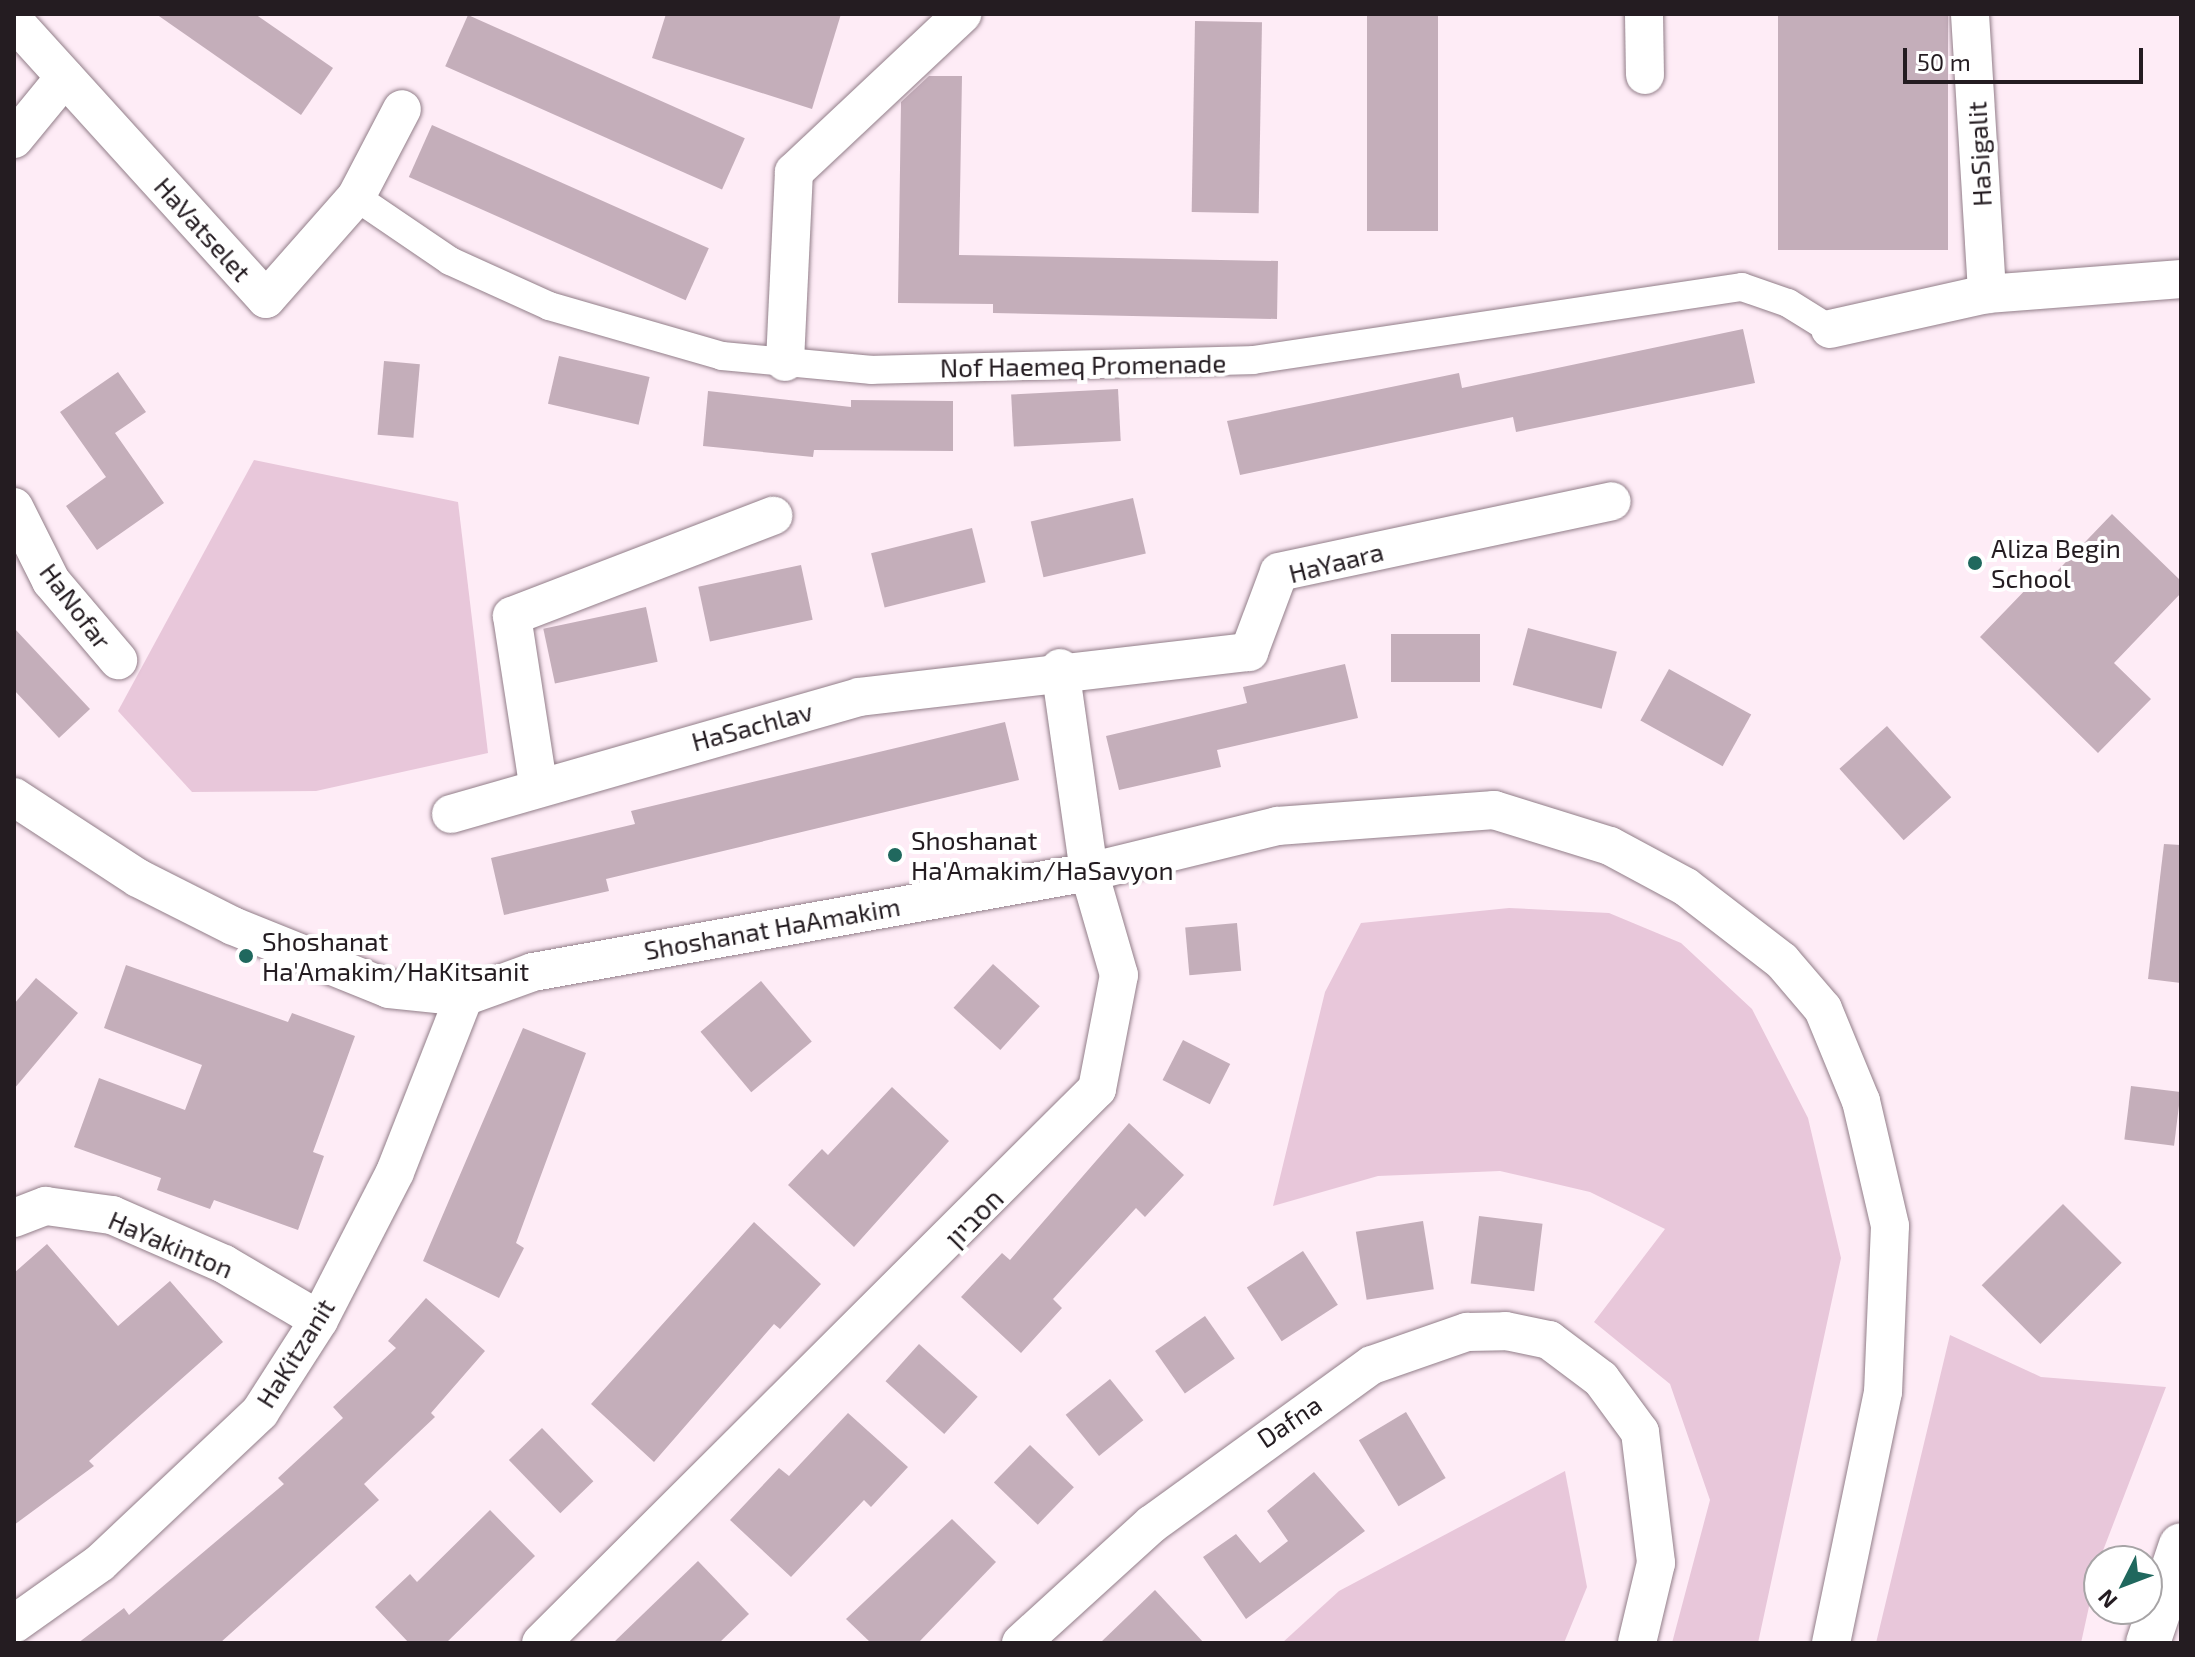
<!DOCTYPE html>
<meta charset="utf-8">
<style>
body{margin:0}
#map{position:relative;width:2195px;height:1657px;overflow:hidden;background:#feecf6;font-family:"Exo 2",Heebo,sans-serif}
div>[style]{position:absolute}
.green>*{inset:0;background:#e8c7da}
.building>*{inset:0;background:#c4aeba;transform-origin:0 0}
.roads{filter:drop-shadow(0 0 2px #927e89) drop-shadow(0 0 2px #927e89)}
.pedestrian>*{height:28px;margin:-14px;padding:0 14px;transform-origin:14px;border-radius:14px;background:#fff}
.minor>*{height:38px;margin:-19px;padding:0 19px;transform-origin:19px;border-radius:19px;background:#fff}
.secondary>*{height:44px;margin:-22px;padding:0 22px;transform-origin:22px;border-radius:22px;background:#fff}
.dots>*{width:22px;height:22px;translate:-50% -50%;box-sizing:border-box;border:4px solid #fff;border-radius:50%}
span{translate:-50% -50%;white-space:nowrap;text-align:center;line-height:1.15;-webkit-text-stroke:8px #fff;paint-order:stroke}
.street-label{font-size:26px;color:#241c21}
.poi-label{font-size:26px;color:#241c21}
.left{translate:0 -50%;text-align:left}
.frame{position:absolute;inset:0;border:16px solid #241c21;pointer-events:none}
.north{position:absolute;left:2083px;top:1545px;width:80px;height:80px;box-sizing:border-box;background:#fff;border:2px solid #a7a4a6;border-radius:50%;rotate:228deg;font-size:22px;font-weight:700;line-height:32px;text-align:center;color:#241c21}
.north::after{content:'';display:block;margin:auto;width:28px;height:36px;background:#20685e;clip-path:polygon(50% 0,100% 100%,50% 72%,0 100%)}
.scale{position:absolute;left:1903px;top:48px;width:240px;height:36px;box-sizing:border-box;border:4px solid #241c21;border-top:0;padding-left:10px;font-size:24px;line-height:28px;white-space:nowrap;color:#241c21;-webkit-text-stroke:6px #fff;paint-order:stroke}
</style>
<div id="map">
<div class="green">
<div style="clip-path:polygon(254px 460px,458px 502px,488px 753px,316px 791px,192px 792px,118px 711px)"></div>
<div style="clip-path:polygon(1509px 908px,1609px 913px,1681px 943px,1752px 1009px,1808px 1118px,1841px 1258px,1758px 1643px,1672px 1643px,1710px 1500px,1670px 1384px,1594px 1322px,1665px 1229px,1590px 1192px,1500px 1171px,1378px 1176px,1273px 1206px,1325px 992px,1361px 923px)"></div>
<div style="clip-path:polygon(1950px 1335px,2041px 1377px,2166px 1387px,2099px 1561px,2081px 1643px,1876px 1643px)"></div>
<div style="clip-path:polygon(1565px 1471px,1587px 1587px,1564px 1643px,1282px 1643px,1339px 1591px)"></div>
</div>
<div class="building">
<div style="clip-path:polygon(156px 14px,255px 14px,333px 68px,301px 115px)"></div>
<div style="clip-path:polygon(666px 14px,841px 14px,812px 109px,652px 58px)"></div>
<div style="left:1367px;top:14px;width:71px;height:217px"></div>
<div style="left:1778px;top:14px;width:170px;height:236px"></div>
<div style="left:468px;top:15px;width:303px;height:56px;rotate:24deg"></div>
<div style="left:1195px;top:21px;width:67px;height:191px;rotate:1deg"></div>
<div style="clip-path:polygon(929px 76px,962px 76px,959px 255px,1278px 261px,1277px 319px,993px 313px,993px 304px,898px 303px,901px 102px)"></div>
<div style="left:432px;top:125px;width:303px;height:57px;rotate:24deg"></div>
<div style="clip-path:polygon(1743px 329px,1755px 383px,1516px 432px,1513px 417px,1240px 475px,1227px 421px,1459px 373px,1462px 388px)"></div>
<div style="left:559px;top:356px;width:93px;height:49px;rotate:13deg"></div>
<div style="left:384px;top:361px;width:36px;height:74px;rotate:5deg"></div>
<div style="clip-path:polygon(118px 372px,146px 412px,115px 433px,164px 503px,97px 550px,66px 506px,106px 477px,60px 412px)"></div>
<div style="left:1118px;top:389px;width:52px;height:107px;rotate:87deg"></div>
<div style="clip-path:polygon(708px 391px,851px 407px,851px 400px,953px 401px,953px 451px,814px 450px,813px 457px,703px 446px)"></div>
<div style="left:1133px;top:498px;width:57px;height:105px;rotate:77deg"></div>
<div style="clip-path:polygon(2112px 514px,2181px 581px,2181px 593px,2114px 663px,2151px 699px,2098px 753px,1980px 637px,2032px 583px,2039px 590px)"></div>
<div style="left:972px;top:528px;width:56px;height:104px;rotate:76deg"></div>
<div style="left:801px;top:565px;width:56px;height:105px;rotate:78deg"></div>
<div style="left:646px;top:607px;width:56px;height:105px;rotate:78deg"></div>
<div style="clip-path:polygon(14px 628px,90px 709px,59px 738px,14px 690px)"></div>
<div style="left:1528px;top:628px;width:92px;height:59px;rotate:15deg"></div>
<div style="left:1391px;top:634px;width:89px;height:48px"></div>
<div style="clip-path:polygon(1345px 664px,1358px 718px,1217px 750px,1221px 767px,1119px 790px,1106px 736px,1247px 703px,1243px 687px)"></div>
<div style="left:1669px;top:669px;width:94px;height:59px;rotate:29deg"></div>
<div style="clip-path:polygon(1005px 722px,1019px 780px,606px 879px,609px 891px,504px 915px,491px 858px,635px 824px,631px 811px)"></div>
<div style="left:1887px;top:726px;width:96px;height:64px;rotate:48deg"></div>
<div style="clip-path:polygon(2164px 844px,2181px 845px,2181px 983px,2148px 979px)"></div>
<div style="left:1237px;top:923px;width:48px;height:52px;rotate:85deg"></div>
<div style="left:993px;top:964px;width:63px;height:59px;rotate:42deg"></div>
<div style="clip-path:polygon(126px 965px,288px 1022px,292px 1013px,355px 1036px,313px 1152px,324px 1156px,298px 1230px,214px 1200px,210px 1209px,157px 1190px,161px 1178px,74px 1147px,99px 1078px,185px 1110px,202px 1065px,104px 1028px)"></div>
<div style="clip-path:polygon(36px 978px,78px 1013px,14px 1089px,14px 1004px)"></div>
<div style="left:761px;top:981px;width:79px;height:79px;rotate:50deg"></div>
<div style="clip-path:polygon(523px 1028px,586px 1053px,516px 1243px,524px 1248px,499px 1298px,423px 1261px)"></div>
<div style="left:1183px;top:1040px;width:53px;height:45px;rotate:27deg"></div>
<div style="left:2131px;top:1086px;width:50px;height:54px;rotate:7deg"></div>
<div style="clip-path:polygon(892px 1087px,949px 1141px,854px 1247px,788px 1185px,822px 1149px,828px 1155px)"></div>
<div style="clip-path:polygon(1129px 1123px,1184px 1175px,1145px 1217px,1136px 1208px,1053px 1299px,1062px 1308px,1021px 1353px,961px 1297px,1002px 1253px,1010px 1260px)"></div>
<div style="left:2063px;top:1204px;width:83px;height:115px;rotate:45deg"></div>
<div style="left:1479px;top:1216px;width:64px;height:68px;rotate:7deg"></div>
<div style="left:1423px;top:1221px;width:69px;height:68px;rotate:81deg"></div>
<div style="clip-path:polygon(754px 1222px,821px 1284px,780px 1329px,774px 1324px,654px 1462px,591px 1404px)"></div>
<div style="clip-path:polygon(47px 1244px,118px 1326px,170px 1281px,223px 1342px,89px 1461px,94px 1466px,14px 1525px,14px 1273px)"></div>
<div style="left:1303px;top:1251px;width:64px;height:67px;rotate:57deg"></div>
<div style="clip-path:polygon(426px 1298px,485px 1351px,431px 1413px,435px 1417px,364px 1484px,379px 1500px,220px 1643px,78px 1643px,124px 1608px,129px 1615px,284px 1484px,278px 1478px,343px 1418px,333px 1407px,396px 1348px,388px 1341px)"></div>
<div style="left:1205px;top:1316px;width:52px;height:61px;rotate:55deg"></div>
<div style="left:919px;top:1344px;width:79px;height:50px;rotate:42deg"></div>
<div style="left:1110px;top:1379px;width:53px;height:57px;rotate:51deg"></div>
<div style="left:1406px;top:1412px;width:77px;height:55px;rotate:59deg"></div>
<div style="clip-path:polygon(848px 1413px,908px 1467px,871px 1507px,864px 1500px,791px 1577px,730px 1520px,779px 1468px,789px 1476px)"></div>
<div style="left:542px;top:1428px;width:74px;height:46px;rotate:46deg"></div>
<div style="left:1030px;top:1445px;width:61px;height:52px;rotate:44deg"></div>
<div style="clip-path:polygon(1314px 1472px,1365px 1531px,1246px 1619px,1203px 1557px,1236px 1534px,1260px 1563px,1288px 1541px,1267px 1511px)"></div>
<div style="clip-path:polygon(490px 1510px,535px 1556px,446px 1643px,409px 1643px,375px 1607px,410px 1574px,417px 1582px)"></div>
<div style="clip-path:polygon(952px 1519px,996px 1562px,918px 1643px,871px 1643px,846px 1619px)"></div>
<div style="clip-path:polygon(698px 1561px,749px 1614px,719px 1643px,613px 1643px)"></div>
<div style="clip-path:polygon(1155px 1590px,1204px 1643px,1100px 1643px)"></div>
</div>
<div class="roads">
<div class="pedestrian">
<div style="left:356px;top:197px;width:114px;rotate:34.2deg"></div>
<div style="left:450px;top:261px;width:109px;rotate:24.4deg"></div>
<div style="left:549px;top:306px;width:180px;rotate:16.1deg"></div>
<div style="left:722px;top:356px;width:151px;rotate:5.3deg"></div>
<div style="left:872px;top:370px;width:381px;rotate:-1.5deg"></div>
<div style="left:1253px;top:360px;width:494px;rotate:-8.5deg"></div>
<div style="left:1742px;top:287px;width:49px;rotate:19.2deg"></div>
<div style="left:1788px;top:303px;width:49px;rotate:31.8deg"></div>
</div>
<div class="minor">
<div style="left:1644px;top:14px;width:61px;rotate:89.1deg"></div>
<div style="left:1970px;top:14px;width:281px;rotate:86.5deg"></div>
<div style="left:14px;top:21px;width:375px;rotate:47.8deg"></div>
<div style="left:266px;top:299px;width:136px;rotate:-48.6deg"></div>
<div style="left:356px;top:197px;width:99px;rotate:-62.4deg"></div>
<div style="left:14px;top:139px;width:80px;rotate:-50.6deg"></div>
<div style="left:1830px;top:329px;width:161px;rotate:-12.6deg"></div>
<div style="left:1987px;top:294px;width:195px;rotate:-4.4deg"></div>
<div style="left:785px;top:362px;width:190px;rotate:-87.3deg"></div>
<div style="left:794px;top:172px;width:231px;rotate:-43.2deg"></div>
<div style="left:14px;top:507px;width:83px;rotate:63.4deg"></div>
<div style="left:51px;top:581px;width:104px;rotate:49.7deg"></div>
<div style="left:538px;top:784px;width:170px;rotate:-98.8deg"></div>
<div style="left:512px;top:616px;width:280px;rotate:-21deg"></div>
<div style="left:14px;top:797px;width:148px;rotate:33.2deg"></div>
<div style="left:138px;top:878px;width:106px;rotate:26.8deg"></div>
<div style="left:233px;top:926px;width:168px;rotate:22deg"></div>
<div style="left:389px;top:989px;width:75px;rotate:6.1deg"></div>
<div style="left:464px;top:997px;width:73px;rotate:-19.9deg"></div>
<div style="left:533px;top:972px;width:565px;rotate:-10.2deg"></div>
<div style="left:1089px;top:872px;width:194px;rotate:-13.7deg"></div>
<div style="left:1277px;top:826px;width:218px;rotate:-4.2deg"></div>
<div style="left:1494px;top:810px;width:121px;rotate:17.2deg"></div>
<div style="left:1610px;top:846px;width:86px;rotate:28.3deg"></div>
<div style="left:1686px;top:887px;width:121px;rotate:37.6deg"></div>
<div style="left:1782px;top:961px;width:63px;rotate:49.5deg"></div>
<div style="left:1823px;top:1009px;width:100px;rotate:67.6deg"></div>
<div style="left:1861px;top:1101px;width:128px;rotate:76.9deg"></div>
<div style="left:1890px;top:1226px;width:166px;rotate:92.4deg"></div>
<div style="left:1883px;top:1392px;width:256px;rotate:101.7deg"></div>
<div style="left:451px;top:814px;width:424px;rotate:-16deg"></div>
<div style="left:859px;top:697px;width:393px;rotate:-6.6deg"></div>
<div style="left:1249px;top:652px;width:85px;rotate:-69.4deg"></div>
<div style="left:1279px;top:572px;width:340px;rotate:-12deg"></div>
<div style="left:14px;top:1218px;width:34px;rotate:-21deg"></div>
<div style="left:46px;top:1206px;width:67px;rotate:7.8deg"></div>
<div style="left:112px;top:1215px;width:122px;rotate:23.6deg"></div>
<div style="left:224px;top:1264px;width:110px;rotate:30.5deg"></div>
<div style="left:14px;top:1624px;width:105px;rotate:-35.3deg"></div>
<div style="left:100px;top:1563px;width:220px;rotate:-43.3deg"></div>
<div style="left:260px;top:1412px;width:109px;rotate:-57.3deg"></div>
<div style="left:319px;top:1320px;width:166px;rotate:-62.8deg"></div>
<div style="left:395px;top:1172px;width:188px;rotate:-68.5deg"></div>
<div style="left:541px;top:1643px;width:785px;rotate:-44.9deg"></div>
<div style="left:1097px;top:1089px;width:116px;rotate:-79.1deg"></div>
<div style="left:1119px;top:975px;width:107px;rotate:-106.2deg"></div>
<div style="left:1089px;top:872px;width:206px;rotate:-98.1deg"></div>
<div style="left:1021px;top:1643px;width:177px;rotate:-42.3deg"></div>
<div style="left:1152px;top:1524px;width:271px;rotate:-35.9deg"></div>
<div style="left:1372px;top:1365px;width:101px;rotate:-19.2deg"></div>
<div style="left:1467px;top:1332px;width:39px;rotate:-1deg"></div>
<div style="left:1506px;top:1331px;width:44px;rotate:11.8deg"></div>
<div style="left:1549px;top:1340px;width:65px;rotate:36.9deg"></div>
<div style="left:1601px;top:1379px;width:66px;rotate:53.7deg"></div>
<div style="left:1640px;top:1432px;width:132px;rotate:83deg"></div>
<div style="left:1656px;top:1563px;width:82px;rotate:103.4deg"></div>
</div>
<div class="secondary">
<div style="left:2148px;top:1643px;width:103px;rotate:-71.4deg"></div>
</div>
</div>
<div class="dots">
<div style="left:1975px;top:563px;background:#20685e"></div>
<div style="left:895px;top:855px;background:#20685e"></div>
<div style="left:246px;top:956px;background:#20685e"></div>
</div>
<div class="street-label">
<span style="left:1979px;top:154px;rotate:-93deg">HaSigalit</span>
<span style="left:203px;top:229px;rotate:48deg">HaVatselet</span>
<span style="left:1083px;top:365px;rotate:-1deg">Nof Haemeq Promenade</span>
<span style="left:1336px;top:562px;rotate:-14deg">HaYaara</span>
<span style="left:76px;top:606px;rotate:53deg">HaNofar</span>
<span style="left:752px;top:726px;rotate:-15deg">HaSachlav</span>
<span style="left:772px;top:928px;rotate:-10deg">Shoshanat HaAmakim</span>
<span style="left:974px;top:1218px;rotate:-45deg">חסביון</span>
<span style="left:171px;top:1244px;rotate:23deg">HaYakinton</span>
<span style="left:295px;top:1353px;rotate:-58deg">HaKitzanit</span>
<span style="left:1289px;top:1421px;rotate:-34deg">Dafna</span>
</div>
<div class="poi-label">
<span class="left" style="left:1991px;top:563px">Aliza Begin<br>School</span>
<span class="left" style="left:911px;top:855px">Shoshanat<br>Ha'Amakim/HaSavyon</span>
<span class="left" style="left:262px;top:956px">Shoshanat<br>Ha'Amakim/HaKitsanit</span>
</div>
<div class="frame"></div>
<div class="north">N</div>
<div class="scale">50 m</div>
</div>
